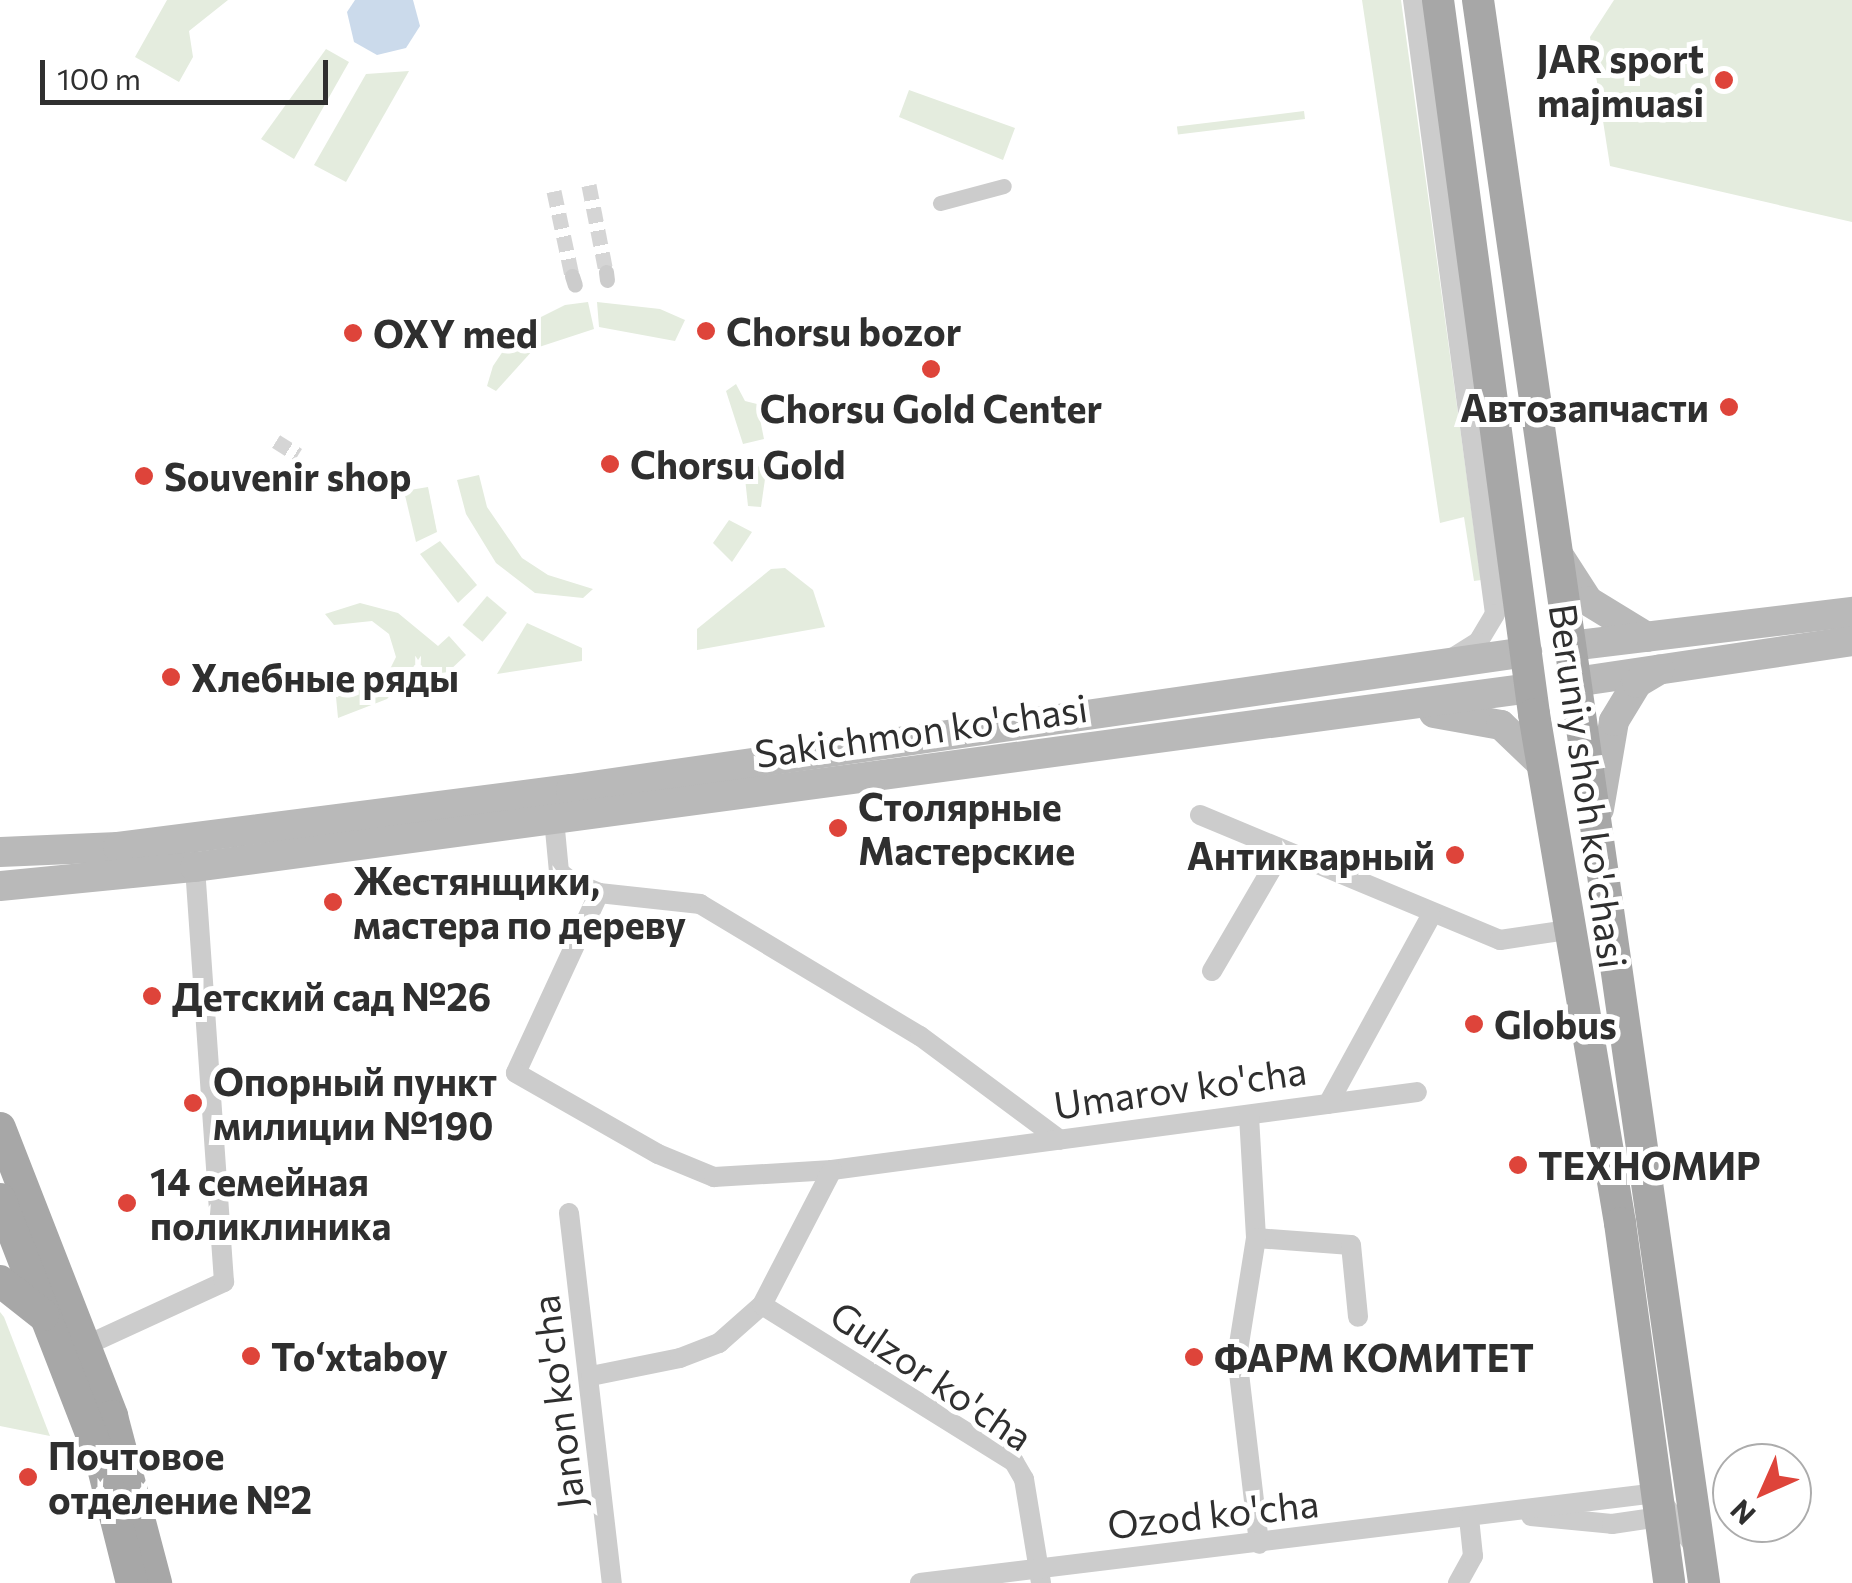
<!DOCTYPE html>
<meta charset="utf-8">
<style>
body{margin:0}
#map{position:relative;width:1852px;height:1583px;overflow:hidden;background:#fff;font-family:Commissioner,sans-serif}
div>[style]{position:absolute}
.green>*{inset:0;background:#e4ecde;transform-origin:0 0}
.water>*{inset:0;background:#cbdaeb}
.pedestrian-tunnel>*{height:15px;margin-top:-7.5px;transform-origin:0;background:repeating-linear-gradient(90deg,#d5d5d5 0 15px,transparent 0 23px)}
.pedestrian>*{height:15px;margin:-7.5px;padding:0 7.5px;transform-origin:7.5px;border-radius:7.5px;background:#ccc}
.minor>*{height:20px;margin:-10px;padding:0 10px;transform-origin:10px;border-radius:10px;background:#ccc}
.secondary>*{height:30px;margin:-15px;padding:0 15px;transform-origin:15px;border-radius:15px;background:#b9b9b9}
.primary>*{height:32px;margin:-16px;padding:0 16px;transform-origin:16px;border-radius:16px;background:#a7a7a7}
.dots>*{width:28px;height:28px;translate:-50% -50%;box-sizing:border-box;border:5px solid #fff;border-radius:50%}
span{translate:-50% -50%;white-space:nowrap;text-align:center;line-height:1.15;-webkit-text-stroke:10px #fff;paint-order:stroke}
.poi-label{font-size:38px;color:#2f2f2f;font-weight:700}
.right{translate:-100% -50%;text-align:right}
.left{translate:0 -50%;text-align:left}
.street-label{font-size:38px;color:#2f2f2f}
.north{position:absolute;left:1712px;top:1443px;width:100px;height:100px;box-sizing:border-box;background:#fff;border:2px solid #acacac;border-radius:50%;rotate:225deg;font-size:28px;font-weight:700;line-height:40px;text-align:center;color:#2f2f2f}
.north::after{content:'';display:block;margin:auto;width:35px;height:45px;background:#de443a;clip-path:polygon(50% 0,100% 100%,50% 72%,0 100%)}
.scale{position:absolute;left:40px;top:60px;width:288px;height:45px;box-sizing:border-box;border:5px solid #2f2f2f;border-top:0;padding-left:12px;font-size:30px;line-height:35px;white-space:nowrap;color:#2f2f2f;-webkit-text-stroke:8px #fff;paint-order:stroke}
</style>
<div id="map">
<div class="green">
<div style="clip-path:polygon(167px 0,228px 0,189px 31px,193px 57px,179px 82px,135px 57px)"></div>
<div style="clip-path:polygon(1362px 0,1401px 0,1481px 580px,1474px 581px,1464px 517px,1440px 523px)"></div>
<div style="clip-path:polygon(1614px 0,1852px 0,1852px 222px,1610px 166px,1590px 37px)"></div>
<div style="clip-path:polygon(326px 49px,349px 62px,294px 159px,261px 139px)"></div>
<div style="clip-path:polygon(409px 71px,346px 182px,314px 165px,366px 74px)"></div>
<div style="clip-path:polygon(909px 90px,1015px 128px,1003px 160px,899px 117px)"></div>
<div style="left:1304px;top:111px;width:8px;height:128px;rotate:83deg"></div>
<div style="clip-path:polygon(588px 302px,594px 329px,539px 347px,519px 328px,565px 305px)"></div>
<div style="clip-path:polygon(597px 302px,660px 309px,685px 320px,675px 341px,599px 327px)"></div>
<div style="clip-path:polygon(516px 332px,533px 350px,496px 391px,487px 386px,493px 366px)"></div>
<div style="clip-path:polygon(736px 384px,745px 401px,757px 404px,764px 439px,743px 444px,726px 391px)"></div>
<div style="clip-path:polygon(767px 465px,761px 507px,748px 506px,744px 469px)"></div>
<div style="clip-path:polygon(479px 475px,487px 507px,522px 558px,548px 575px,593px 589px,583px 598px,535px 593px,496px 563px,466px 514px,457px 480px)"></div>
<div style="clip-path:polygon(428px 487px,437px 532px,416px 542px,404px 491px)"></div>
<div style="clip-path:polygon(729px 520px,752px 532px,732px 562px,713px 543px)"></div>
<div style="clip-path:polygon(440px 541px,477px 585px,458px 603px,420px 554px)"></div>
<div style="clip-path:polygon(785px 568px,813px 590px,825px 627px,697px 650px,697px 629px,771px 569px)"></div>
<div style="left:487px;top:596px;width:26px;height:38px;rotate:40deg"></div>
<div style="clip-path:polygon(360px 603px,398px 613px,438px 646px,449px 636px,466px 655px,448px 672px,406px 678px,387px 699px,338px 718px,336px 697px,366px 688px,388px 673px,396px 657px,389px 634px,372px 621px,334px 625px,325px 614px)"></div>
<div style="clip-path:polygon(527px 623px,582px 648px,582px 661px,497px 674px)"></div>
<div style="clip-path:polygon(0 1312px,4px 1317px,50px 1436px,0 1426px)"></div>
</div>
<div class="water">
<div style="clip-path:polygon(355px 0,413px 0,420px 26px,406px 48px,377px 55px,354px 42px,347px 12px)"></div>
</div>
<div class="pedestrian-tunnel">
<div style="left:589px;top:185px;width:89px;rotate:78.9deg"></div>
<div style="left:554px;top:191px;width:87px;rotate:78deg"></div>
<div style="left:276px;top:441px;width:26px;rotate:32deg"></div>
</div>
<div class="pedestrian">
<div style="left:940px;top:203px;width:66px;rotate:-14.9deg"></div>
<div style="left:606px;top:272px;width:8px;rotate:83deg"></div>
<div style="left:572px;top:276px;width:9px;rotate:72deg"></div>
</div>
<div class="minor">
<div style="left:1413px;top:0;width:619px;rotate:82.39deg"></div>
<div style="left:1495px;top:614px;width:33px;rotate:121deg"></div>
<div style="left:1478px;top:642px;width:31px;rotate:148deg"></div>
<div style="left:1200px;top:815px;width:325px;rotate:22.6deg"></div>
<div style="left:1500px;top:940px;width:69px;rotate:-8.4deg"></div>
<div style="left:554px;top:819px;width:53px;rotate:84.6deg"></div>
<div style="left:559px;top:872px;width:16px;rotate:38deg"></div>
<div style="left:572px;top:882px;width:29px;rotate:22deg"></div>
<div style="left:599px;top:893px;width:102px;rotate:6.2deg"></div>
<div style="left:700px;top:904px;width:257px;rotate:31deg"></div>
<div style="left:920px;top:1036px;width:174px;rotate:36.6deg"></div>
<div style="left:599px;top:893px;width:198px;rotate:114.8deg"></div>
<div style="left:516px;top:1073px;width:163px;rotate:29.7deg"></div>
<div style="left:658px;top:1154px;width:61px;rotate:22.3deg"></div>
<div style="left:714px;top:1177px;width:118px;rotate:-3.4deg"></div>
<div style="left:832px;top:1170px;width:590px;rotate:-7.59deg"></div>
<div style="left:1212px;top:971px;width:137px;rotate:-59.7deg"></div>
<div style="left:1328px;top:1104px;width:214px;rotate:-61.3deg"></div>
<div style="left:1249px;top:1116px;width:122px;rotate:86.7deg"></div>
<div style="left:1256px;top:1238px;width:95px;rotate:4.2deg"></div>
<div style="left:1351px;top:1245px;width:72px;rotate:84.4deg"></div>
<div style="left:569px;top:1213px;width:372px;rotate:83.4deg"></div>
<div style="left:1256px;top:1238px;width:120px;rotate:99.1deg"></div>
<div style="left:1237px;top:1356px;width:189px;rotate:83.3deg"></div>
<div style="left:762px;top:1305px;width:297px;rotate:31.9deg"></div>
<div style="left:1014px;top:1462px;width:20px;rotate:60deg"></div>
<div style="left:1024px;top:1479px;width:105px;rotate:80.7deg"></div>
<div style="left:87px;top:1345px;width:151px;rotate:-24.7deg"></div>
<div style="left:224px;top:1282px;width:416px;rotate:-94deg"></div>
<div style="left:591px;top:1376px;width:91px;rotate:-11.4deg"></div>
<div style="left:680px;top:1358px;width:42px;rotate:-21deg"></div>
<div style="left:719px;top:1343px;width:57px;rotate:-41.5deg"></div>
<div style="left:762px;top:1305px;width:152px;rotate:-62.6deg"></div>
<div style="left:1531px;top:1516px;width:81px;rotate:5.6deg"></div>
<div style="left:1612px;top:1524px;width:49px;rotate:-8.3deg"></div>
<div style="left:1660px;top:1517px;width:10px;rotate:-53deg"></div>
<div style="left:920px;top:1583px;width:741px;rotate:-6.97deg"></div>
<div style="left:1656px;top:1493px;width:67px;rotate:54.2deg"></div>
<div style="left:1458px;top:1583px;width:31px;rotate:-61deg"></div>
<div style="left:1473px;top:1556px;width:38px;rotate:-96deg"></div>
</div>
<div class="secondary">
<div style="left:1557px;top:553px;width:57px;rotate:57.1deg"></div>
<div style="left:1588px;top:601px;width:69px;rotate:31.4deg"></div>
<div style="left:1570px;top:646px;width:284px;rotate:-6.9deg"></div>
<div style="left:1575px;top:682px;width:280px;rotate:-8.4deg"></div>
<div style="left:1434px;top:713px;width:68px;rotate:10.2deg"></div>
<div style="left:1501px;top:725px;width:57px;rotate:43.6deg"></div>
<div style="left:1599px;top:809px;width:89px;rotate:-80.3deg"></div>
<div style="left:1614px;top:721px;width:44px;rotate:-58.8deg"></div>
<div style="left:1637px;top:683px;width:26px;rotate:-31deg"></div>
<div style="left:0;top:852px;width:118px;rotate:-2.4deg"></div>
<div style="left:118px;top:847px;width:457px;rotate:-7.3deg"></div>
<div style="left:571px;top:789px;width:966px;rotate:-8.16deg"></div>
<div style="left:0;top:886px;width:196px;rotate:-5.6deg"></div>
<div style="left:195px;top:867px;width:1348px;rotate:-7.63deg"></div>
</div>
<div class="primary">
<div style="left:1438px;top:0;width:720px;rotate:82.34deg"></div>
<div style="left:1534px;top:714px;width:516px;rotate:80.41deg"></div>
<div style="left:1620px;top:1223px;width:363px;rotate:82.2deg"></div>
<div style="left:1478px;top:0;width:1599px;rotate:81.87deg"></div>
<div style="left:0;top:1128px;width:309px;rotate:68.7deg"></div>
<div style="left:112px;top:1416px;width:173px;rotate:75.2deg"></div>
<div style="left:0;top:1199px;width:280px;rotate:68.8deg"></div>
<div style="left:101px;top:1460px;width:127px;rotate:75.9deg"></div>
<div style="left:0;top:1281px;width:55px;rotate:38.3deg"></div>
</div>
<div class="dots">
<div style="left:1724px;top:80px;background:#de443a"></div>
<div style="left:706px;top:331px;background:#de443a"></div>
<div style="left:353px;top:333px;background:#de443a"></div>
<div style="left:931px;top:369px;background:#de443a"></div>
<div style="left:1729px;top:407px;background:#de443a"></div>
<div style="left:610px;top:464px;background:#de443a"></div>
<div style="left:144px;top:476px;background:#de443a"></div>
<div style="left:171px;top:677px;background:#de443a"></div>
<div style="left:838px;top:828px;background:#de443a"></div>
<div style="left:1455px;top:855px;background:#de443a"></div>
<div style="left:333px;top:902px;background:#de443a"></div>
<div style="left:152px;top:996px;background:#de443a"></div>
<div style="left:1474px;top:1024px;background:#de443a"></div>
<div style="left:193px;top:1103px;background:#de443a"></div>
<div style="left:1518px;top:1165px;background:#de443a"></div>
<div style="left:127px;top:1203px;background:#de443a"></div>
<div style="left:251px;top:1356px;background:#de443a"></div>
<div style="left:1194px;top:1357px;background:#de443a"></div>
<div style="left:28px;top:1477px;background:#de443a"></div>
</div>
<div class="poi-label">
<span class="right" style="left:1704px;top:80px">JAR sport<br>majmuasi</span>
<span class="left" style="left:726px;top:331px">Chorsu bozor</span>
<span class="left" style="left:373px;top:333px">OXY med</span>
<span class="right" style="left:1709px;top:407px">Автозапчасти</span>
<span style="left:931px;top:408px">Chorsu Gold Center</span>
<span class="left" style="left:630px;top:464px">Chorsu Gold</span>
<span class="left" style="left:164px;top:476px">Souvenir shop</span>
<span class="left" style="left:191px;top:677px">Хлебные ряды</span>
<span class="left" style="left:858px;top:828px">Столярные<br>Мастерские</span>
<span class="right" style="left:1435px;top:855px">Антикварный</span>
<span class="left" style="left:353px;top:902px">Жестянщики,<br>мастера по дереву</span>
<span class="left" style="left:172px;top:996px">Детский сад №26</span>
<span class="left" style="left:1494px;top:1024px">Globus</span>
<span class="left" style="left:213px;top:1103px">Опорный пункт<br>милиции №190</span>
<span class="left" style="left:1538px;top:1165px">ТЕХНОМИР</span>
<span class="left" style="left:150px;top:1203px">14 семейная<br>поликлиника</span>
<span class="left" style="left:271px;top:1356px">Toʻxtaboy</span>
<span class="left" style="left:1214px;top:1357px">ФАРМ КОМИТЕТ</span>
<span class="left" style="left:48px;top:1477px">Почтовое<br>отделение №2</span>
</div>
<div class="street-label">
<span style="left:921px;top:730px;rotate:-8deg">Sakichmon ko'chasi</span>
<span style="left:1589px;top:786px;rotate:82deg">Beruniy shoh ko'chasi</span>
<span style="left:1180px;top:1087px;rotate:-8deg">Umarov ko'cha</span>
<span style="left:932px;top:1375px;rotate:34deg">Gulzor ko'cha</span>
<span style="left:557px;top:1402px;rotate:-97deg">Janon ko'cha</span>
<span style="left:1213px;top:1513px;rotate:-6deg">Ozod ko'cha</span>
</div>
<div class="north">N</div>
<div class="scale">100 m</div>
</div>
